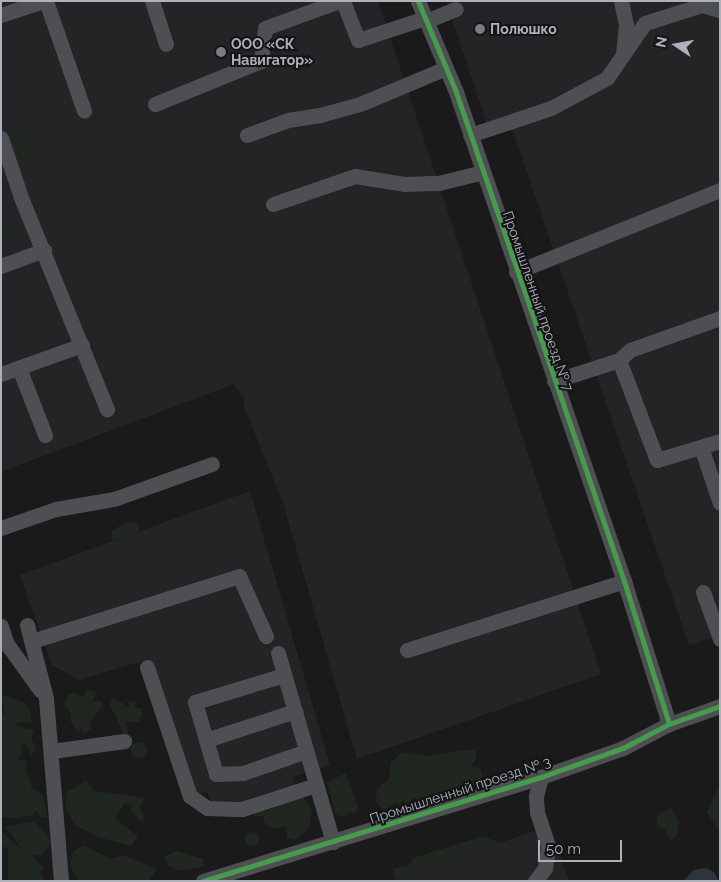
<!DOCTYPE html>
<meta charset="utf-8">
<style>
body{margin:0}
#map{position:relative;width:721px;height:882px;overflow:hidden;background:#1a1a1a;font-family:Raleway,sans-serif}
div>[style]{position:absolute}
.built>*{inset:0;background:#242426}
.green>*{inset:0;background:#202721}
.round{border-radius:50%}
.water>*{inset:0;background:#2d353c}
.minor>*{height:15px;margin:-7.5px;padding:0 7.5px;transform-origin:7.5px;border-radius:7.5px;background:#4e4f53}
.cycleway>*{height:5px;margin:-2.5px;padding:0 2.5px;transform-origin:2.5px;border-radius:2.5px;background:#469c4c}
.dots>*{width:14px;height:14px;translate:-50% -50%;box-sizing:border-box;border:2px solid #141416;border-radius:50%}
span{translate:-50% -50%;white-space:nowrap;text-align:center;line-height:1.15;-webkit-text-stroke:4px #141416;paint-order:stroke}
.poi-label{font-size:14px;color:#acb1ba;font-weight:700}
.left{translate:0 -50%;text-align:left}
.street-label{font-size:14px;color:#acb1ba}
.frame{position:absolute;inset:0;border:2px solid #acb1ba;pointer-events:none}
.north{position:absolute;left:651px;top:20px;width:50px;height:50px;-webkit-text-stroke:4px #141416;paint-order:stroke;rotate:282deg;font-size:14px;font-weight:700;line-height:20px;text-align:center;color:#acb1ba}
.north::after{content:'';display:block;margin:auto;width:18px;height:22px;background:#acb1ba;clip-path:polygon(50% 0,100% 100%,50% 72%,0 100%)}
.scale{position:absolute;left:538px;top:840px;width:84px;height:22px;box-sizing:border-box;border:2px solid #acb1ba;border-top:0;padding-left:6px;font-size:15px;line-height:18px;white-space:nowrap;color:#acb1ba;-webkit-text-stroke:4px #141416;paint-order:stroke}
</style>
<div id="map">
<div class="built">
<div style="clip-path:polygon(1px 1px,378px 1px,601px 674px,357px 759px,283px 503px,243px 404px,245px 399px,234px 384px,1px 472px)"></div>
<div style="clip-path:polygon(446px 1px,720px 1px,720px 635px,689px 645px,510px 123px,487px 124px)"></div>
<div style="clip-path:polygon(250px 491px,330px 765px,293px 777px,296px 785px,241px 804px,212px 805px,207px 791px,196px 794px,149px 659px,79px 680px,52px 665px,20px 575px)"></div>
<div style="clip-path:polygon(550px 826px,569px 881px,396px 881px,395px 878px)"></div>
</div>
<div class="green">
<div style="clip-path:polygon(11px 130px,22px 132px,33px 166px,24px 173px)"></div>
<div style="clip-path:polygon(1px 213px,14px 238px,10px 240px,6px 232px,1px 231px)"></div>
<div style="clip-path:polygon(136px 521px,140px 531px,112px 541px,112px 531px,123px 524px)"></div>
<div style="clip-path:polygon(87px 690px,96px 692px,93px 702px,100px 700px,103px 706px,89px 723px,91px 729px,84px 733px,80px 728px,79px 734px,71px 723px,71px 712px,64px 706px,67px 696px,74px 692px,83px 697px)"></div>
<div style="clip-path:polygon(1px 694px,25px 703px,30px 711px,32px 723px,19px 722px,14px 726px,34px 730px,31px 740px,37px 747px,31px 755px,25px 744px,21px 745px,23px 755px,16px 759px,27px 761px,26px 770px,32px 788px,43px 795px,48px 818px,40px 817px,37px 810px,33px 815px,16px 818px,1px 817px,1px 712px,5px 714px)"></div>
<div style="clip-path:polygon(112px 699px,123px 703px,124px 707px,129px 706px,127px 701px,135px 701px,135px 707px,142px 709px,142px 716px,138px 722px,126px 722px,128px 734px,124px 734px,110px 705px)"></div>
<div class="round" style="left:131px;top:742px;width:16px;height:16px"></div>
<div style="clip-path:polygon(474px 749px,477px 756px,471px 767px,480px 768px,484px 781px,426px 801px,413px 798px,406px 809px,398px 803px,384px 810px,376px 802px,377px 789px,389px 779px,391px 762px,402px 752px,427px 756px)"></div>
<div style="clip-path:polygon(346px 773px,358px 808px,356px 813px,349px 812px,344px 817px,335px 814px,327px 782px)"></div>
<div style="clip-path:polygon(86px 781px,94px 791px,146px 798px,139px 807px,144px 817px,141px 822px,131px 810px,132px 805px,125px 803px,115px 818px,138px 837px,131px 846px,98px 837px,75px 825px,65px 807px,67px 792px)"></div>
<div style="clip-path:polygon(720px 784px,720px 833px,707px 812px)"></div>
<div style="clip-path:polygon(304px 798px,312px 811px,309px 829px,295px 840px,287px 838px,287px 827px,272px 828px,264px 822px,264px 816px,254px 816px,255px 809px,267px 811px,293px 799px)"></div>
<div style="clip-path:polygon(671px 808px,679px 821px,677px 835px,670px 841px,665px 829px,657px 826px,657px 815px)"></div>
<div style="clip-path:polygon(35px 822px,46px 833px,51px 845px,41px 856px,32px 855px,44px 868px,40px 874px,45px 881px,8px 881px,8px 850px,1px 845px,1px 831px,22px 850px,5px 826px)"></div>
<div class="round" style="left:245px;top:832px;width:14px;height:14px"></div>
<div style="clip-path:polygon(483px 836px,500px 843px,395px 878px,393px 869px,409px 865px,413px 858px)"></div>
<div style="clip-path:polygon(84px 845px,111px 859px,123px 855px,157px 869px,149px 881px,78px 881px,70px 866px,73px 852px)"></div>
<div style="clip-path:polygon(176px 851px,204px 859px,203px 866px,179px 871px,168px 865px,164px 857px)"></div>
</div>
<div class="water">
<div style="clip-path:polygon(707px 868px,715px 873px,718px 881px,683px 881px,694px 870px)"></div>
</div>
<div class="minor">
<div style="left:46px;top:1px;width:116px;rotate:70.9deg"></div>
<div style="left:152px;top:1px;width:45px;rotate:72deg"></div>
<div style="left:343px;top:1px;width:42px;rotate:69deg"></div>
<div style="left:358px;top:40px;width:71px;rotate:-18.2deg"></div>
<div style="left:418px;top:1px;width:99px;rotate:67.3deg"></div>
<div style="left:456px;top:92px;width:517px;rotate:71.04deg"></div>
<div style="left:624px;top:581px;width:150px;rotate:72.5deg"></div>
<div style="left:621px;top:1px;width:25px;rotate:78deg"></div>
<div style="left:626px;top:25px;width:28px;rotate:96deg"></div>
<div style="left:1px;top:15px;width:44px;rotate:-18.4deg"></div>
<div style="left:426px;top:21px;width:32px;rotate:-22deg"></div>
<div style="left:155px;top:104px;width:114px;rotate:-22.1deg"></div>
<div style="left:261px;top:61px;width:33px;rotate:-83deg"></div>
<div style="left:265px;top:28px;width:79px;rotate:-20deg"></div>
<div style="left:247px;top:135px;width:44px;rotate:-20.1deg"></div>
<div style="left:288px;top:120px;width:32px;rotate:-9deg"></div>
<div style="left:320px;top:115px;width:41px;rotate:-15.4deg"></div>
<div style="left:360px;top:104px;width:93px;rotate:-22.7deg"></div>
<div style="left:470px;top:135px;width:85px;rotate:-18.4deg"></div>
<div style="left:551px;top:108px;width:64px;rotate:-28.2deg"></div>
<div style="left:607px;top:78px;width:67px;rotate:-55.4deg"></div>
<div style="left:645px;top:23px;width:60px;rotate:-17.5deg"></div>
<div style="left:702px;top:5px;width:19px;rotate:16deg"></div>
<div style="left:1px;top:138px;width:65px;rotate:71.3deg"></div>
<div style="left:22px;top:200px;width:226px;rotate:67.9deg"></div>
<div style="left:273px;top:204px;width:87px;rotate:-18.9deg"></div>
<div style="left:355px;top:176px;width:51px;rotate:9.1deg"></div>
<div style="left:405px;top:184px;width:34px;rotate:-2deg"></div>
<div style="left:439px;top:183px;width:45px;rotate:-14deg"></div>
<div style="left:1px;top:266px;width:46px;rotate:-20.4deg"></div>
<div style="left:516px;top:272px;width:220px;rotate:-21.9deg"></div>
<div style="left:619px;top:360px;width:107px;rotate:69.2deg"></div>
<div style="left:657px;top:460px;width:66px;rotate:-16.8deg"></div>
<div style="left:19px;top:368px;width:72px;rotate:68.8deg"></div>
<div style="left:1px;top:374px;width:86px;rotate:-19.7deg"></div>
<div style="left:554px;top:381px;width:68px;rotate:-17.9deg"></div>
<div style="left:619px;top:360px;width:15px;rotate:-42deg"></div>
<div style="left:630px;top:350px;width:96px;rotate:-19.6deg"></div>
<div style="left:701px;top:447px;width:59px;rotate:71.3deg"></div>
<div style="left:1px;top:528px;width:58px;rotate:-19.1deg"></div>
<div style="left:56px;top:509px;width:59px;rotate:-9.8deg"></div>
<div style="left:114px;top:499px;width:104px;rotate:-19.7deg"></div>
<div style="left:703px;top:592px;width:50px;rotate:70.1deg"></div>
<div style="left:27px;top:625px;width:75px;rotate:75.4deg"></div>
<div style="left:46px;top:698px;width:184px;rotate:85.3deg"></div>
<div style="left:1px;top:626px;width:19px;rotate:72deg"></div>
<div style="left:7px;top:644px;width:57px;rotate:54.3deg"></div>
<div style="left:32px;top:641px;width:217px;rotate:-17.4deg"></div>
<div style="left:239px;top:576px;width:66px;rotate:65.8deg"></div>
<div style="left:407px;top:650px;width:228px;rotate:-17.6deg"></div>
<div style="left:278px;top:653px;width:197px;rotate:73.8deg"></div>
<div style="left:147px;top:667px;width:136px;rotate:71.6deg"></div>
<div style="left:190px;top:796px;width:21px;rotate:35deg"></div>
<div style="left:207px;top:808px;width:35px;rotate:2deg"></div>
<div style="left:242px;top:809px;width:78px;rotate:-18deg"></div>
<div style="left:284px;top:675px;width:93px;rotate:163.1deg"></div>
<div style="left:195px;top:702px;width:75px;rotate:73.7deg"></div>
<div style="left:216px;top:774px;width:27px;rotate:-2deg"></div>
<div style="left:243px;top:773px;width:67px;rotate:-19.2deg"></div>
<div style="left:206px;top:740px;width:94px;rotate:-18deg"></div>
<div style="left:52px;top:751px;width:73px;rotate:-7.9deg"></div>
<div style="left:203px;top:881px;width:354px;rotate:-17.1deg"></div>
<div style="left:541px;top:777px;width:87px;rotate:-19.5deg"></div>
<div style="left:623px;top:748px;width:52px;rotate:-27.6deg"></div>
<div style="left:669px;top:724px;width:54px;rotate:-19.4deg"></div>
<div style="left:535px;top:881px;width:16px;rotate:-52deg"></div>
<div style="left:545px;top:868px;width:22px;rotate:-82deg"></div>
<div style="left:548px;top:846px;width:36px;rotate:-108deg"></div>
<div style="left:537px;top:812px;width:16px;rotate:-94deg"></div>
<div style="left:536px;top:796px;width:20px;rotate:-75deg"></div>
</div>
<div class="cycleway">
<div style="left:418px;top:1px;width:99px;rotate:67.3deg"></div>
<div style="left:456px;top:92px;width:517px;rotate:71.04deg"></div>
<div style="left:624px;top:581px;width:150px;rotate:72.5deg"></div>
<div style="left:203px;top:881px;width:354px;rotate:-17.1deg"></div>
<div style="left:541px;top:777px;width:87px;rotate:-19.5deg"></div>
<div style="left:623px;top:748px;width:52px;rotate:-27.6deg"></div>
<div style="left:669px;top:724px;width:54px;rotate:-19.4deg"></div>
</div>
<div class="dots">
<div style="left:480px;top:29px;background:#797c82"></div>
<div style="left:221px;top:52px;background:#797c82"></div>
</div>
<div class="poi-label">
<span class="left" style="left:490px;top:29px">Полюшко</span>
<span class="left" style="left:231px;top:52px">ООО «СК<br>Навигатор»</span>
</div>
<div class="street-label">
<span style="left:538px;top:301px;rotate:71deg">Промышленный проезд № 7</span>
<span style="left:460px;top:790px;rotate:-18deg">Промышленный проезд № 3</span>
</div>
<div class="frame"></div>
<div class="north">N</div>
<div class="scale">50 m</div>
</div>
